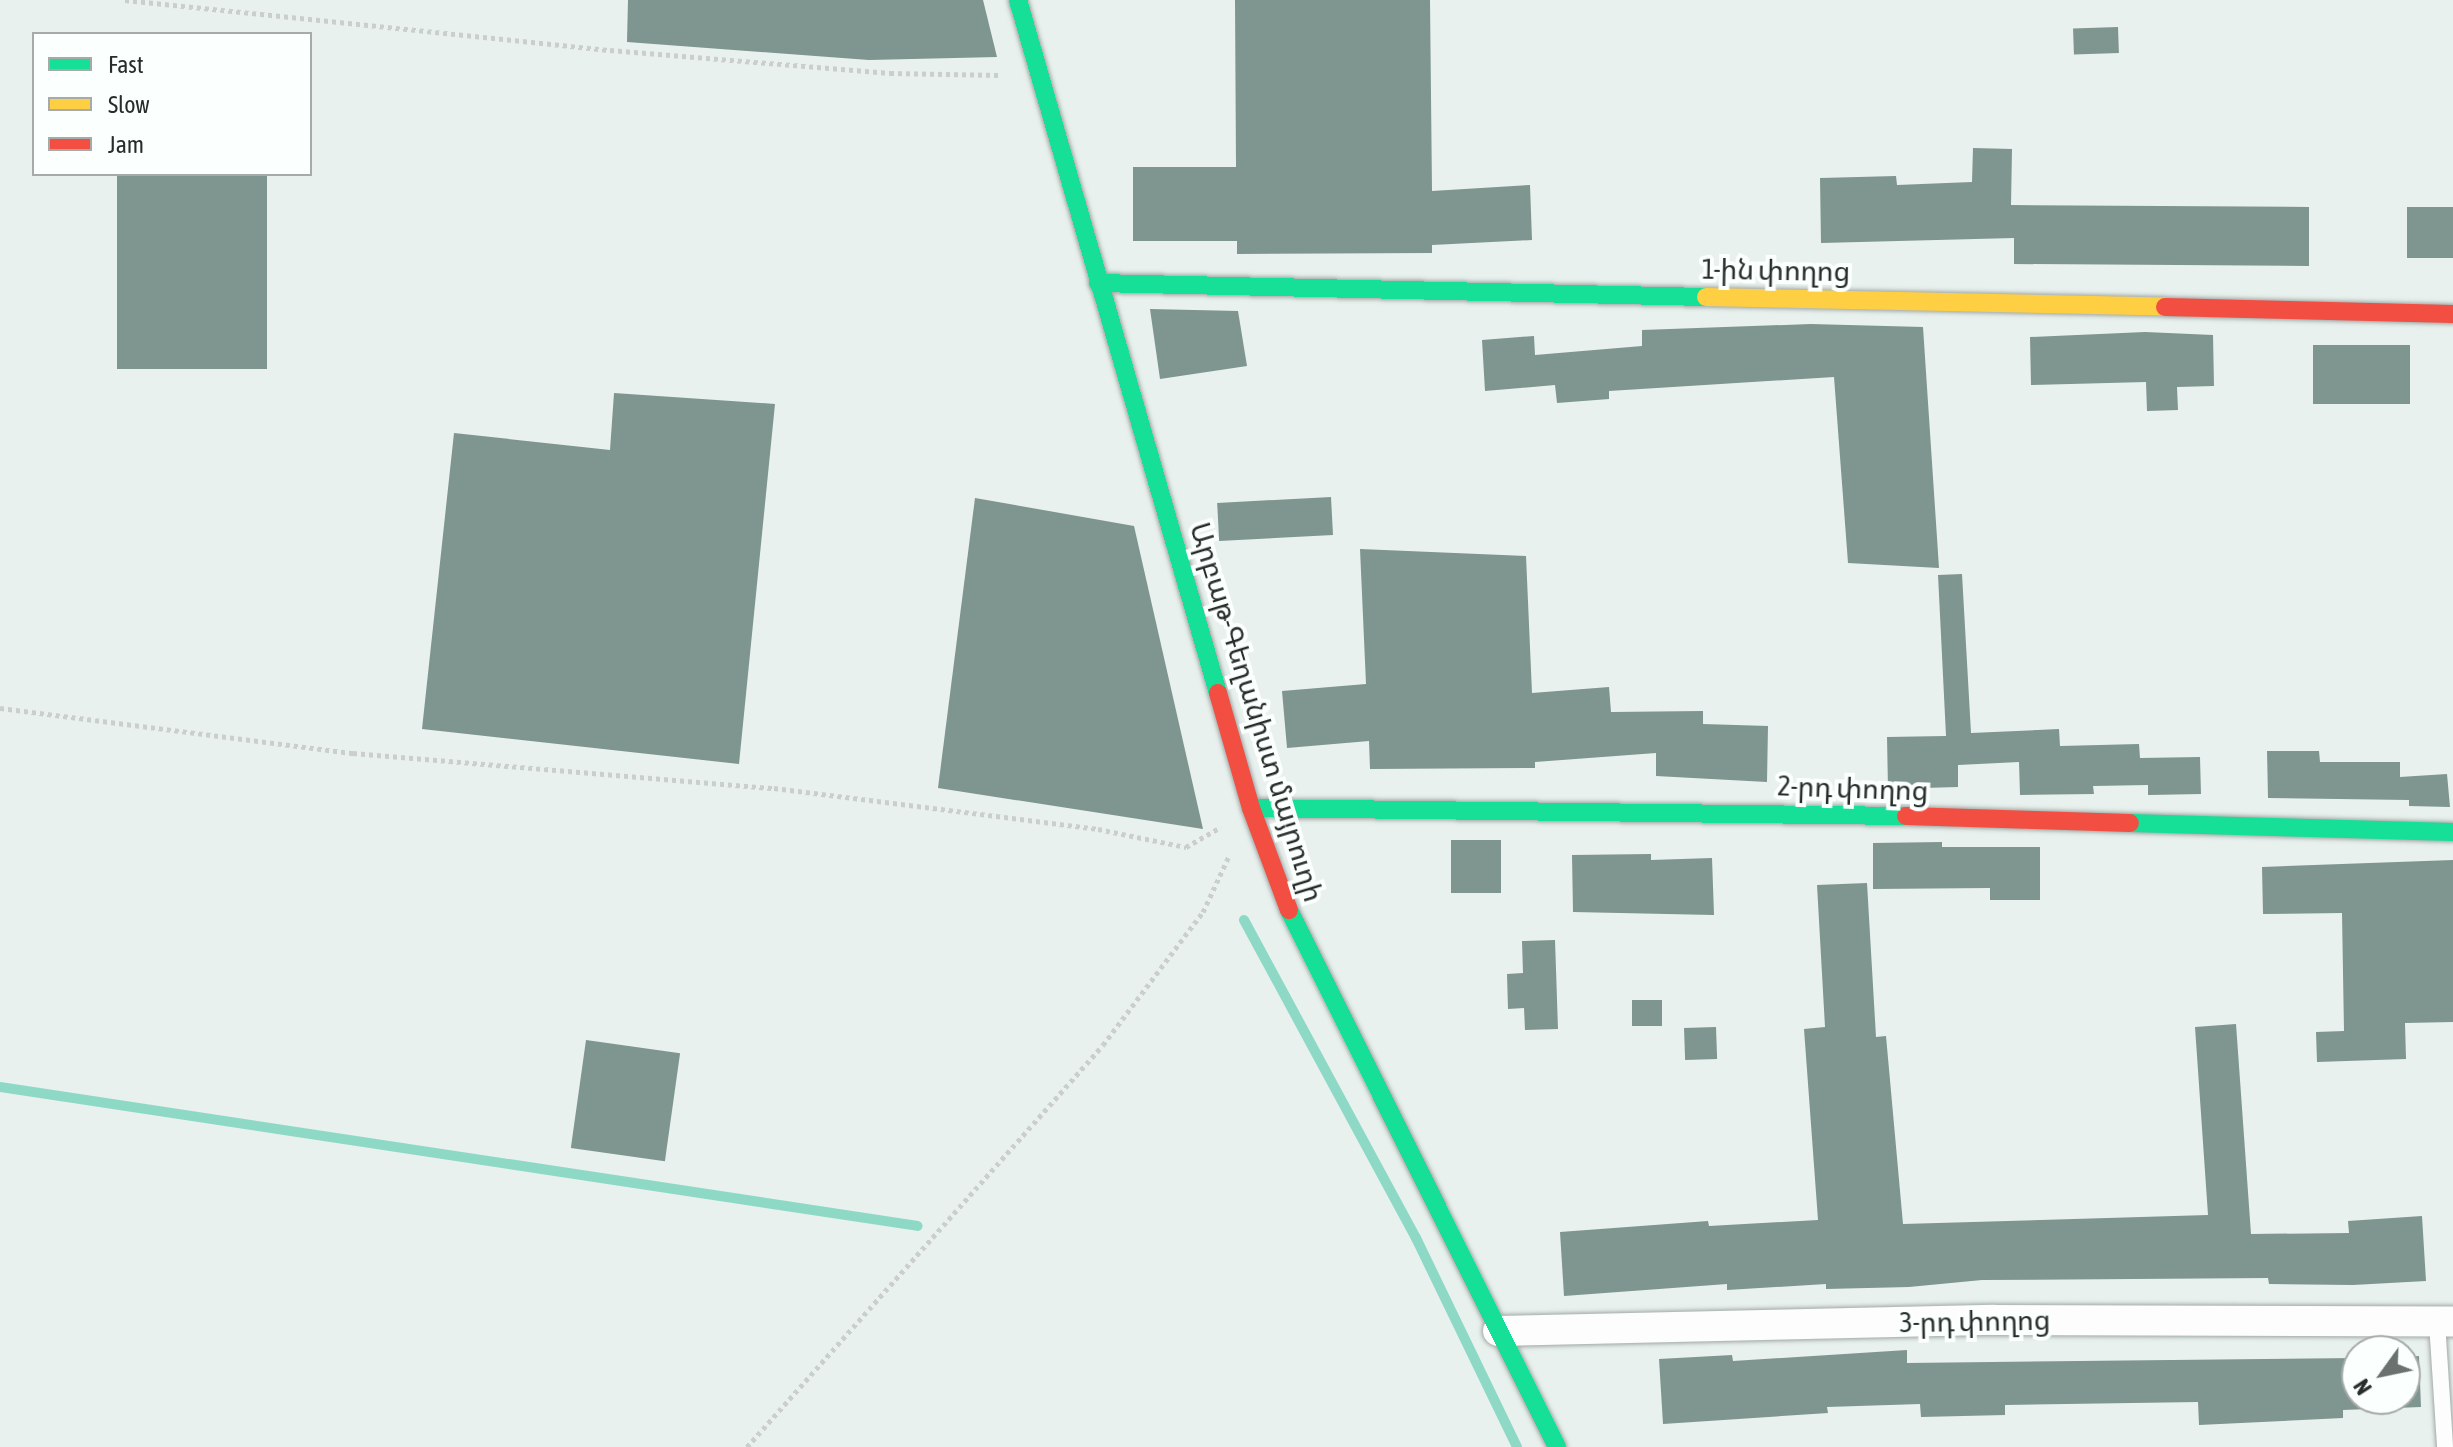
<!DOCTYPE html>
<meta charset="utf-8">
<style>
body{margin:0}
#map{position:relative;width:2453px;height:1447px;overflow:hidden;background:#e8f1ee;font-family:"Asap Condensed","Noto Sans Armenian",sans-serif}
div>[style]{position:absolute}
.stream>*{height:10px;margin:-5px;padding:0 5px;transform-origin:5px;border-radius:5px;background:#8dd9c5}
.building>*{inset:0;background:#7f958f;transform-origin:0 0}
.path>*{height:5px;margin-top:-2.5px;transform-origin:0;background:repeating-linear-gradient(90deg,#cbcecd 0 4px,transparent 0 8px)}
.roads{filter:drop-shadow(0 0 2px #a2a9a6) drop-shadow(0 0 2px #a2a9a6)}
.lane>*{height:16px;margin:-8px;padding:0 8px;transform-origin:8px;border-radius:8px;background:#fcfdfc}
.street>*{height:30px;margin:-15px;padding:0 15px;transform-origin:15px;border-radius:15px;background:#fcfdfc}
.fast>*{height:18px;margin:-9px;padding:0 9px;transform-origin:9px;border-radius:9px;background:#16e098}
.slow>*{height:18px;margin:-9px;padding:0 9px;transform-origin:9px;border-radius:9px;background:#ffcf43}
.jam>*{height:18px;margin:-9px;padding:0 9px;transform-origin:9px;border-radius:9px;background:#f24e42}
span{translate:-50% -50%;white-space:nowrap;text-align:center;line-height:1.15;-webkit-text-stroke:8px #fbfffd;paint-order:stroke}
.street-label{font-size:28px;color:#262d2b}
.legend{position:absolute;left:32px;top:32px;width:280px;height:144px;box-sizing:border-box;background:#fbfffd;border:2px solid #a6aba9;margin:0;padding:10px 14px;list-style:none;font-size:24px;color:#262d2b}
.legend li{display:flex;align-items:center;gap:16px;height:40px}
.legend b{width:40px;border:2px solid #a6aba9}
.north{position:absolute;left:2341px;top:1335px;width:80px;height:80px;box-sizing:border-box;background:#fbfffd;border:2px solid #a6aba9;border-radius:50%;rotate:237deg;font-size:22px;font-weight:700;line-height:32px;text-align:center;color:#262d2b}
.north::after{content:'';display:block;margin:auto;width:28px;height:36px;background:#6a726f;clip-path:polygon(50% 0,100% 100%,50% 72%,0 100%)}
</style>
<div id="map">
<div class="stream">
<div style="left:1244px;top:920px;width:362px;rotate:61.6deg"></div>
<div style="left:1416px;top:1238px;width:232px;rotate:64.2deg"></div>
<div style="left:0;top:1087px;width:928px;rotate:8.61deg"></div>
</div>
<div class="building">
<div style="clip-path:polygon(628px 0,983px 0,997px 57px,869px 60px,627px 42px)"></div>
<div style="clip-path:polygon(1235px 0,1430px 0,1432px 191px,1530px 185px,1532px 240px,1432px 245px,1432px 253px,1237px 254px,1237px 241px,1133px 241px,1133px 167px,1236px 167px)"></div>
<div style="left:2118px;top:27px;width:26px;height:45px;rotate:88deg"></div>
<div style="clip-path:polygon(1973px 148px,2012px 149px,2011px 205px,2309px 207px,2309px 266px,2014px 264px,2014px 238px,1821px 243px,1820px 178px,1896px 176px,1897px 185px,1972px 182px)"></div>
<div style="left:117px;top:174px;width:150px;height:195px"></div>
<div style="left:2453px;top:207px;width:51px;height:46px;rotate:90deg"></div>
<div style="clip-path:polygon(1150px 309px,1238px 311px,1247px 366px,1160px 379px)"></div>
<div style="clip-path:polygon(1811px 324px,1923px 327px,1939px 568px,1848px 563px,1834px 377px,1609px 391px,1609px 399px,1557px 403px,1555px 385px,1485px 391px,1482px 340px,1534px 336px,1535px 355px,1642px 346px,1642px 330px)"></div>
<div style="clip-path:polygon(2145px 332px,2213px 335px,2214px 386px,2177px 387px,2178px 410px,2147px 411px,2146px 382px,2031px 385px,2030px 337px)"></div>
<div style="left:2313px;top:345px;width:97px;height:59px"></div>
<div style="clip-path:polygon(614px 393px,775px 404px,739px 764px,422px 729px,454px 433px,610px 450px)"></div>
<div style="left:1331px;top:497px;width:38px;height:114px;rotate:87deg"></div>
<div style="clip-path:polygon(975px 498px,1134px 526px,1203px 829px,938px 788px)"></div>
<div style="clip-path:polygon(1360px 549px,1526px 556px,1532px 693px,1609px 687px,1611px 712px,1703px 711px,1703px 724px,1768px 726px,1767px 782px,1656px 776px,1656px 753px,1535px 762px,1535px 768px,1370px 769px,1369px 741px,1287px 748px,1282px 691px,1366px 684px)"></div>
<div style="clip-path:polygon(1962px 574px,1971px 733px,2059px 729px,2060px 746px,2139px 744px,2140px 758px,2200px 757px,2201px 794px,2148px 795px,2148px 785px,2093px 786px,2094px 794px,2020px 795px,2019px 762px,1958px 765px,1958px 787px,1888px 789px,1887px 737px,1946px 736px,1938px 575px)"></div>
<div style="clip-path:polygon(2267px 751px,2319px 751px,2320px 762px,2400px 762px,2400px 777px,2447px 774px,2450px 807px,2409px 806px,2409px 800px,2268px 798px)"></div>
<div style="left:1451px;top:840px;width:50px;height:53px"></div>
<div style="clip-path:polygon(1942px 842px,1942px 847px,2040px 847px,2040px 900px,1990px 900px,1990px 888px,1873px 889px,1873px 843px)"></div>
<div style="clip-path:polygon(1651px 854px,1651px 860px,1712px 858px,1714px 915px,1573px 912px,1572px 855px)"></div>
<div style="clip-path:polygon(2453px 860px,2453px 1022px,2405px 1023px,2406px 1059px,2317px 1062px,2316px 1032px,2344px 1031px,2342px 913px,2263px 914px,2262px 867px)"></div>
<div style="clip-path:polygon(1867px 883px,1876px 1037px,1886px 1036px,1903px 1224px,2208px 1215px,2195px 1027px,2236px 1024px,2251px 1234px,2349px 1233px,2348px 1221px,2422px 1216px,2426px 1281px,2353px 1285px,2269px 1284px,2268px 1278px,1982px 1280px,1909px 1287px,1826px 1289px,1826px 1284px,1727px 1290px,1727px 1284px,1564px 1296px,1560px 1232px,1708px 1221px,1709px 1226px,1818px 1220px,1804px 1029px,1825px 1027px,1817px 885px)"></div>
<div style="clip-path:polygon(1555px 940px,1558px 1029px,1525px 1030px,1524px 1008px,1508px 1009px,1507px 974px,1523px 973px,1522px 941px)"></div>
<div style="left:1632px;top:1000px;width:30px;height:26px"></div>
<div style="left:1716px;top:1027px;width:32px;height:32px;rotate:88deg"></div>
<div style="left:586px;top:1040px;width:95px;height:109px;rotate:8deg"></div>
<div style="clip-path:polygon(1907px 1350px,1907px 1363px,2357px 1358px,2357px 1399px,2405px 1399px,2405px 1357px,2419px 1356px,2421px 1407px,2343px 1410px,2343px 1418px,2199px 1425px,2198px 1402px,2005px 1405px,2005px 1415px,1921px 1417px,1920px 1404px,1827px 1407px,1828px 1413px,1663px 1424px,1659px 1359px,1732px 1355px,1733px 1361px)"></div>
</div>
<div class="path">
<div style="left:125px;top:0;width:488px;rotate:5.9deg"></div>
<div style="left:610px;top:50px;width:281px;rotate:4.7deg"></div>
<div style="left:890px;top:73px;width:110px;rotate:1deg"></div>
<div style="left:0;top:708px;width:356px;rotate:7.3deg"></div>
<div style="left:353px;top:753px;width:422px;rotate:4.8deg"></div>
<div style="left:774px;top:788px;width:327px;rotate:7.2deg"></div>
<div style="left:1098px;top:829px;width:90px;rotate:11.6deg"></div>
<div style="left:1186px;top:847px;width:40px;rotate:-29.7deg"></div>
<div style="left:747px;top:1447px;width:537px;rotate:-48.47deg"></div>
<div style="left:1103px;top:1045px;width:166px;rotate:-53.1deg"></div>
<div style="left:1203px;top:912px;width:62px;rotate:-65.1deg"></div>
</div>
<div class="roads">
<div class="lane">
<div style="left:2437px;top:1322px;width:125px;rotate:86.3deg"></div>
</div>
<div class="street">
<div style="left:1498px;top:1331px;width:496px;rotate:-1.3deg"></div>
<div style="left:1994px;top:1320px;width:459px;rotate:0.2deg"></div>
</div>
<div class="fast">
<div style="left:1018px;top:0;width:721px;rotate:73.9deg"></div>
<div style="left:1098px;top:283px;width:608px;rotate:1.32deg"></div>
<div style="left:1251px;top:808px;width:655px;rotate:0.7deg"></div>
<div style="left:2130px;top:823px;width:323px;rotate:1.6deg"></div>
<div style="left:1289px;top:910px;width:600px;rotate:63.48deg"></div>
</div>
<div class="slow">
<div style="left:1706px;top:297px;width:459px;rotate:1.2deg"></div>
</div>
<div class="jam">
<div style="left:2165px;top:307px;width:288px;rotate:1.4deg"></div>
<div style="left:1218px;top:693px;width:120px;rotate:74deg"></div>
<div style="left:1251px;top:808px;width:109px;rotate:69.6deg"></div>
<div style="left:1906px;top:816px;width:224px;rotate:1.8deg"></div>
</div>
</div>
<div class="street-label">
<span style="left:1776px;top:270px;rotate:1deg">1-ին փողոց</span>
<span style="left:1257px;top:712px;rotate:73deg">Արբաթ-Գեղանիստ մայրուղի</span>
<span style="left:1853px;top:788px;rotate:2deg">2-րդ փողոց</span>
<span style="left:1975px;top:1321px;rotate:-1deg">3-րդ փողոց</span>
</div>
<ul class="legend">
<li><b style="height:10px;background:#16e098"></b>Fast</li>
<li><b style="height:10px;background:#ffcf43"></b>Slow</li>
<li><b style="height:10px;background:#f24e42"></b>Jam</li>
</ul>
<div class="north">N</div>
</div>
